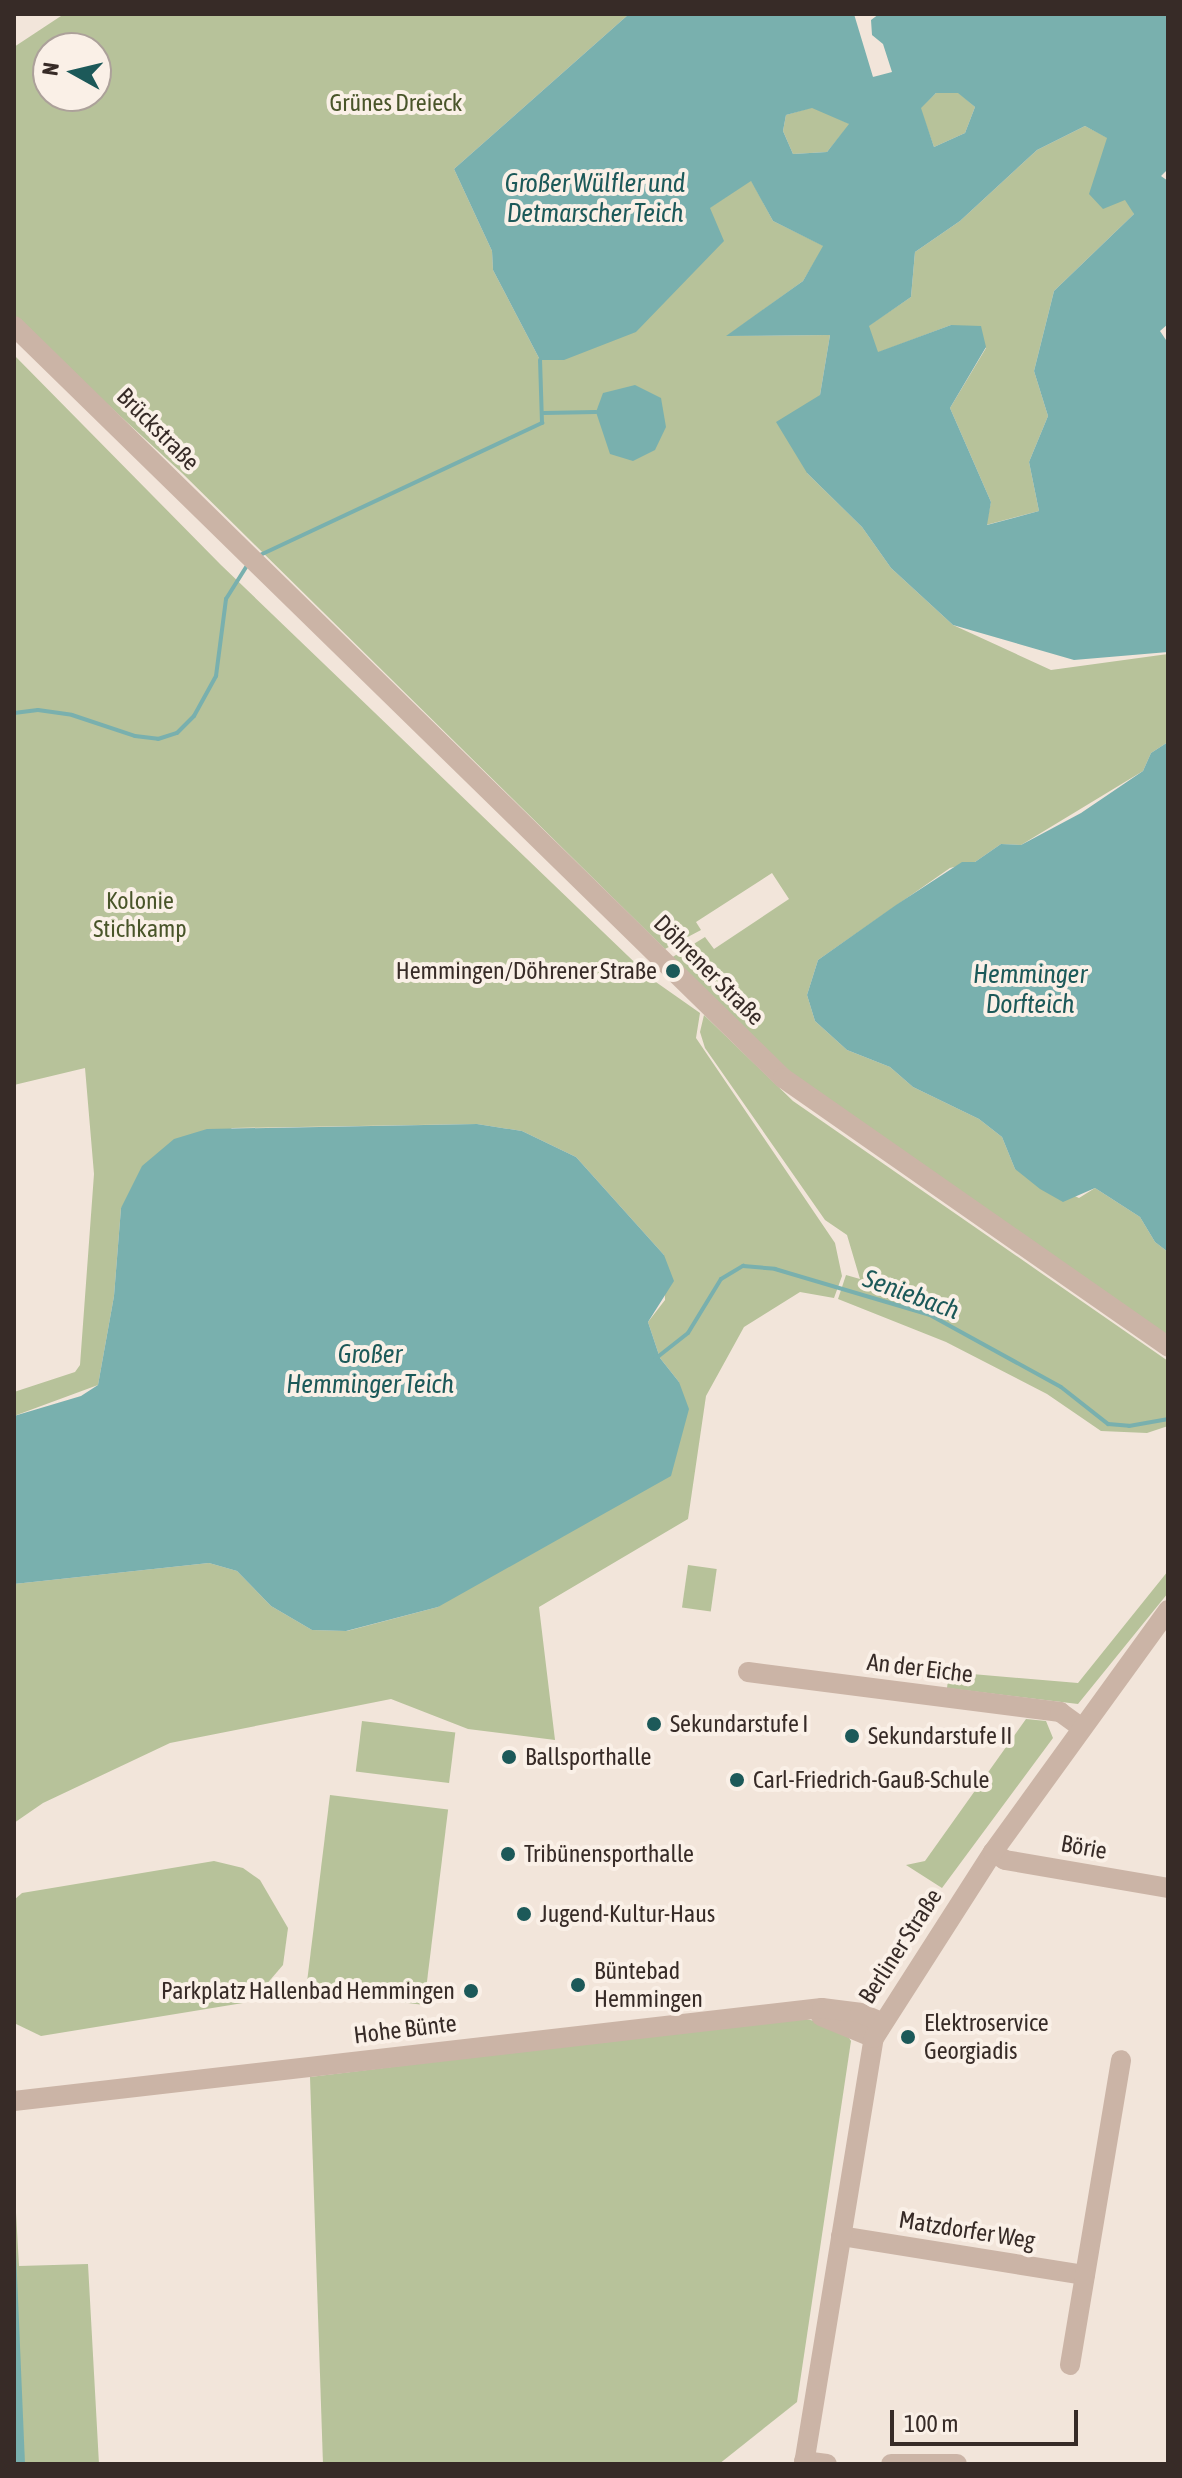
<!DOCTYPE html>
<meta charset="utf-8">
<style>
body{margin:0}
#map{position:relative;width:1182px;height:2478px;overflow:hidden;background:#f2e5da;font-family:"Asap Condensed",sans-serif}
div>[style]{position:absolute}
.green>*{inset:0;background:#b7c29a;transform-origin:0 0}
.water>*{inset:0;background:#79b0ae}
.stream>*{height:4px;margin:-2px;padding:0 2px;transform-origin:2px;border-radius:2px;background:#79b0ae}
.minor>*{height:20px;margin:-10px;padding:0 10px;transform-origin:10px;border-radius:10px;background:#cbb4a6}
.dots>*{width:22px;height:22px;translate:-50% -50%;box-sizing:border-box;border:4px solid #faf0e7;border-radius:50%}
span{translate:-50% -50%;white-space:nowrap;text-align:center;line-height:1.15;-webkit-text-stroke:8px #faf0e7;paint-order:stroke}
.park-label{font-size:24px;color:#49552a}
.street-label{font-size:24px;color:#372b27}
.poi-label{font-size:24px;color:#372b27}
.right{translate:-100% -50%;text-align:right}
.left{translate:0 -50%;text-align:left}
.water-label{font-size:26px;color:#1c5959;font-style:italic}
.frame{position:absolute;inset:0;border:16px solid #372b27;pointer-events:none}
.north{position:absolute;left:32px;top:32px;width:80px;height:80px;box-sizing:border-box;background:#faf0e7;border:2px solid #aca19a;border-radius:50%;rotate:278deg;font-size:22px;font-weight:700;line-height:32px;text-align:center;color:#372b27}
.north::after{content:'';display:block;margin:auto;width:28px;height:36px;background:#1c5959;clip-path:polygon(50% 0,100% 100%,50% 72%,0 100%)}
.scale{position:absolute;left:890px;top:2410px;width:188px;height:36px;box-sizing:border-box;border:4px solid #372b27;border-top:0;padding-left:10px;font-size:24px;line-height:28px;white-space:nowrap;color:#372b27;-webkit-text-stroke:6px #faf0e7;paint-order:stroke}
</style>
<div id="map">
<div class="green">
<div style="clip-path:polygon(evenodd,64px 14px,629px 14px,454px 169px,492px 251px,493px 270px,540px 360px,709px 208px,751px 180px,773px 221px,824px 246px,803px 281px,727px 336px,830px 335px,807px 473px,862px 527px,891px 568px,953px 625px,1051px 670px,1168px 654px,1168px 742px,1151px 753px,1143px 771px,1021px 845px,1001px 844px,975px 862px,950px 868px,818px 960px,807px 995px,815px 1021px,847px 1050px,890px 1067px,913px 1087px,979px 1119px,1002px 1137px,1015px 1169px,1079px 1198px,1095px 1188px,1140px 1217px,1155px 1242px,1168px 1252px,1168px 1338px,789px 1072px,671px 958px,705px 937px,714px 949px,789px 899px,772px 873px,696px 922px,701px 930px,665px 949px,182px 473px,14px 318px,14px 47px,64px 14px,48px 48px,96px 48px,96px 96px,48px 96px,48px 48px)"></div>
<div style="clip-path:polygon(936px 93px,959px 93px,975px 107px,965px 133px,934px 147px,920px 108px)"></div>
<div style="clip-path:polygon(813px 107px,850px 124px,827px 152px,793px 154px,783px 131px,786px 115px)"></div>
<div style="clip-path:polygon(1085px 126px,1108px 138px,1134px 214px,1054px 291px,1034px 371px,1048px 416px,1029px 462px,1039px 511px,986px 525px,991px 502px,950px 408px,986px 348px,951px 325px,877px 353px,868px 326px,911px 297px,915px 252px,960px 221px,1037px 150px)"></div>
<div style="clip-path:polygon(14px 355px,221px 565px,653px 980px,700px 1013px,696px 1038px,835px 1243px,842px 1276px,834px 1298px,800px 1292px,744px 1327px,706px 1396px,688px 1519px,539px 1607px,555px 1740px,468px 1729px,391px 1699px,170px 1743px,43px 1803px,14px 1823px,14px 1584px,209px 1563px,237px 1571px,271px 1606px,312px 1630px,347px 1631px,438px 1607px,679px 1382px,660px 1358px,648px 1322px,665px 1300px,664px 1255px,576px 1157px,522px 1131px,477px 1124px,232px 1128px,121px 1208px,114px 1296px,98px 1385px,14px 1416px,14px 1392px,75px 1372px,80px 1365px,94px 1174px,85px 1068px,14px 1085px)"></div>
<div style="clip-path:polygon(704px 1015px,793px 1101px,1168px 1361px,1168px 1426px,1147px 1433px,1101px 1431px,1047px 1394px,946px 1342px,838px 1299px,846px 1275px,860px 1279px,847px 1235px,825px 1220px,705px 1048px,700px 1032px)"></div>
<div style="left:688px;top:1565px;width:29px;height:43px;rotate:8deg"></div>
<div style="clip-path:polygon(1168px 1571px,1168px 1593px,1078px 1704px,947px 1688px,949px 1672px,1078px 1683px)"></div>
<div style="clip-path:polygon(1026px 1719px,1046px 1721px,1053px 1738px,942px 1888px,906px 1865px,925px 1861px)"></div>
<div style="left:362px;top:1721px;width:94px;height:51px;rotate:7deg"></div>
<div style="left:330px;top:1795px;width:119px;height:197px;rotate:7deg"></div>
<div style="clip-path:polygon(214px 1861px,243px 1868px,260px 1880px,288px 1928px,283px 1965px,259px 1993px,243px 2003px,41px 2036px,14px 2023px,14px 1900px,22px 1893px)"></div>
<div style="clip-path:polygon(798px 2017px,843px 2028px,851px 2041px,797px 2402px,719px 2464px,323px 2464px,310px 2077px)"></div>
<div style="clip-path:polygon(14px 2177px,19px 2266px,88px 2264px,99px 2464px,14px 2464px)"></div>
</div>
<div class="water">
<div style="clip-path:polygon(evenodd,629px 14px,854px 14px,873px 77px,892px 72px,883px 44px,872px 35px,871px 20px,879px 14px,1168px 14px,1168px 169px,1161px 176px,1168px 181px,1168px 324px,1160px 331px,1168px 343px,1168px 652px,1074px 660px,953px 625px,891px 568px,862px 527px,807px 473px,776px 422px,820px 395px,830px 335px,726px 336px,803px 281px,823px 246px,773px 221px,751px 181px,710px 208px,724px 241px,636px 332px,564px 360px,540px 360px,493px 270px,492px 251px,454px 169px,629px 14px,936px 93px,958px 93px,975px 107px,965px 133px,934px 147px,921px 108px,936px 93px,629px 14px,812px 108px,849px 124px,827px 152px,793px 154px,783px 131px,786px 115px,812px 108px,629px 14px,1085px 126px,1107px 138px,1089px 194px,1103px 209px,1125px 200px,1134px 214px,1054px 291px,1034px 371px,1048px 416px,1029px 462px,1039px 511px,987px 525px,991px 502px,950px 408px,986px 347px,981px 326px,951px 325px,878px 352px,869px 326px,911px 297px,915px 252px,960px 221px,1037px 150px,1085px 126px)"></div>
<div style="clip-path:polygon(635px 385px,661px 398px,666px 427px,655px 450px,633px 461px,610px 454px,596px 412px,603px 393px)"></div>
<div style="clip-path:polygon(1168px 742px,1168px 1252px,1155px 1242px,1140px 1217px,1095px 1188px,1063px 1202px,1040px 1189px,1015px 1169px,1002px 1137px,979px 1119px,913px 1087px,890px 1067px,847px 1050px,815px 1021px,807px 995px,818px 960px,896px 905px,962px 862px,975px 862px,1001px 844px,1021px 845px,1081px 813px,1143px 771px,1151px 753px)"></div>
<div style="clip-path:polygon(477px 1124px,522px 1131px,576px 1157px,664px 1255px,674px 1281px,648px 1322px,660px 1358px,679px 1382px,689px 1409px,671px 1476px,438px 1607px,346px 1631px,312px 1630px,271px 1606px,237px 1571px,209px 1563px,14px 1584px,14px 1416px,81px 1396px,98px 1385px,114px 1296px,121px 1208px,142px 1166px,174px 1139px,207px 1129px)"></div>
<div style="clip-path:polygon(14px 2204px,25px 2464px,14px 2464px)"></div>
</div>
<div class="stream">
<div style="left:544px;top:413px;width:52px;rotate:-1.1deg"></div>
<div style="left:258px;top:556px;width:314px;rotate:-25.1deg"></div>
<div style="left:542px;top:423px;width:63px;rotate:-91.8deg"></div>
<div style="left:14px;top:713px;width:24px;rotate:-7deg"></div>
<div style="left:38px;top:710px;width:34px;rotate:8deg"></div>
<div style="left:72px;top:715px;width:66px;rotate:18.4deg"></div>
<div style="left:135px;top:736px;width:23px;rotate:7deg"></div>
<div style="left:158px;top:739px;width:20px;rotate:-18deg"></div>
<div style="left:177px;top:733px;width:24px;rotate:-45deg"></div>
<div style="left:194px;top:716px;width:46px;rotate:-61.2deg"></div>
<div style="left:216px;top:676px;width:78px;rotate:-82.6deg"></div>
<div style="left:226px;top:599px;width:41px;rotate:-57.8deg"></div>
<div style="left:655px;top:1359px;width:42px;rotate:-38.2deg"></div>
<div style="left:688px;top:1333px;width:63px;rotate:-58.6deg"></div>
<div style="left:721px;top:1279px;width:26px;rotate:-31deg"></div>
<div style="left:743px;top:1266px;width:32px;rotate:5deg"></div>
<div style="left:775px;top:1269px;width:162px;rotate:16.5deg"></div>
<div style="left:930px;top:1315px;width:149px;rotate:28.8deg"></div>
<div style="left:1061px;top:1387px;width:60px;rotate:38.2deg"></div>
<div style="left:1108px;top:1424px;width:21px;rotate:5deg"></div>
<div style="left:1129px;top:1426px;width:40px;rotate:-10deg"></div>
</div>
<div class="minor">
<div style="left:14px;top:326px;width:1076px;rotate:44.36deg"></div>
<div style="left:783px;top:1078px;width:470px;rotate:34.9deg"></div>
<div style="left:748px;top:1672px;width:315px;rotate:7.3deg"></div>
<div style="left:1060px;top:1712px;width:26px;rotate:36deg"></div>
<div style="left:993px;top:1852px;width:14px;rotate:34deg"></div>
<div style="left:1005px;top:1860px;width:165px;rotate:9.7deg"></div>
<div style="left:821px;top:2016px;width:57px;rotate:22.5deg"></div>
<div style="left:14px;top:2101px;width:813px;rotate:-6.57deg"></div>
<div style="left:822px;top:2008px;width:38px;rotate:7deg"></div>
<div style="left:860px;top:2013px;width:23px;rotate:23deg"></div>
<div style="left:841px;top:2236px;width:247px;rotate:9.1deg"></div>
<div style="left:1070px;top:2365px;width:309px;rotate:-80.5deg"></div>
<div style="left:804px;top:2461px;width:23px;rotate:7deg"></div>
<div style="left:804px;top:2464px;width:432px;rotate:-80.7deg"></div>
<div style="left:874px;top:2038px;width:221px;rotate:-57.4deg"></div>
<div style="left:993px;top:1852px;width:299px;rotate:-54.1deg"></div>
<div style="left:891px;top:2464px;width:66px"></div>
</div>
<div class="dots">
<div style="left:673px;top:971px;background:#1c5959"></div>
<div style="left:654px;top:1724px;background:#1c5959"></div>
<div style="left:852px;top:1736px;background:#1c5959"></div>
<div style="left:509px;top:1757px;background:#1c5959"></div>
<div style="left:737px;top:1780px;background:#1c5959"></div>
<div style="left:508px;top:1854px;background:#1c5959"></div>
<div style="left:524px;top:1914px;background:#1c5959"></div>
<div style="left:578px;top:1985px;background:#1c5959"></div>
<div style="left:471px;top:1991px;background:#1c5959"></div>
<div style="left:908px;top:2037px;background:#1c5959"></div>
</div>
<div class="park-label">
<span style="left:396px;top:103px">Grünes Dreieck</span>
<span style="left:140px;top:915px">Kolonie<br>Stichkamp</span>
</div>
<div class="street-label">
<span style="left:158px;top:429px;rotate:45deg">Brückstraße</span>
<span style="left:709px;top:970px;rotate:45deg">Döhrener Straße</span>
<span style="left:920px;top:1668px;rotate:7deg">An der Eiche</span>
<span style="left:1084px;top:1847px;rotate:10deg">Börie</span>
<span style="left:900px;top:1946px;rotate:-57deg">Berliner Straße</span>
<span style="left:405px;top:2029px;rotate:-7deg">Hohe Bünte</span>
<span style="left:967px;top:2230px;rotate:9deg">Matzdorfer Weg</span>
</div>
<div class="poi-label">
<span class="right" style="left:657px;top:971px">Hemmingen/Döhrener Straße</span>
<span class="left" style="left:670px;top:1724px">Sekundarstufe I</span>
<span class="left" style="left:868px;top:1736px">Sekundarstufe II</span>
<span class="left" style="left:525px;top:1757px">Ballsporthalle</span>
<span class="left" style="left:753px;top:1780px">Carl-Friedrich-Gauß-Schule</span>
<span class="left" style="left:524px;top:1854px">Tribünensporthalle</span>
<span class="left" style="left:540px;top:1914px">Jugend-Kultur-Haus</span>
<span class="left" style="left:594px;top:1985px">Büntebad<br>Hemmingen</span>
<span class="right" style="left:455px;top:1991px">Parkplatz Hallenbad Hemmingen</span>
<span class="left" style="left:924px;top:2037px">Elektroservice<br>Georgiadis</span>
</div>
<div class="water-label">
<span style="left:595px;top:199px">Großer Wülfler und<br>Detmarscher Teich</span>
<span style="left:1030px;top:990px">Hemminger<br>Dorfteich</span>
<span style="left:911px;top:1295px;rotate:20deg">Seniebach</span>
<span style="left:370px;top:1370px">Großer<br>Hemminger Teich</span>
</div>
<div class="frame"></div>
<div class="north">N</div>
<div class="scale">100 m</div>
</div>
